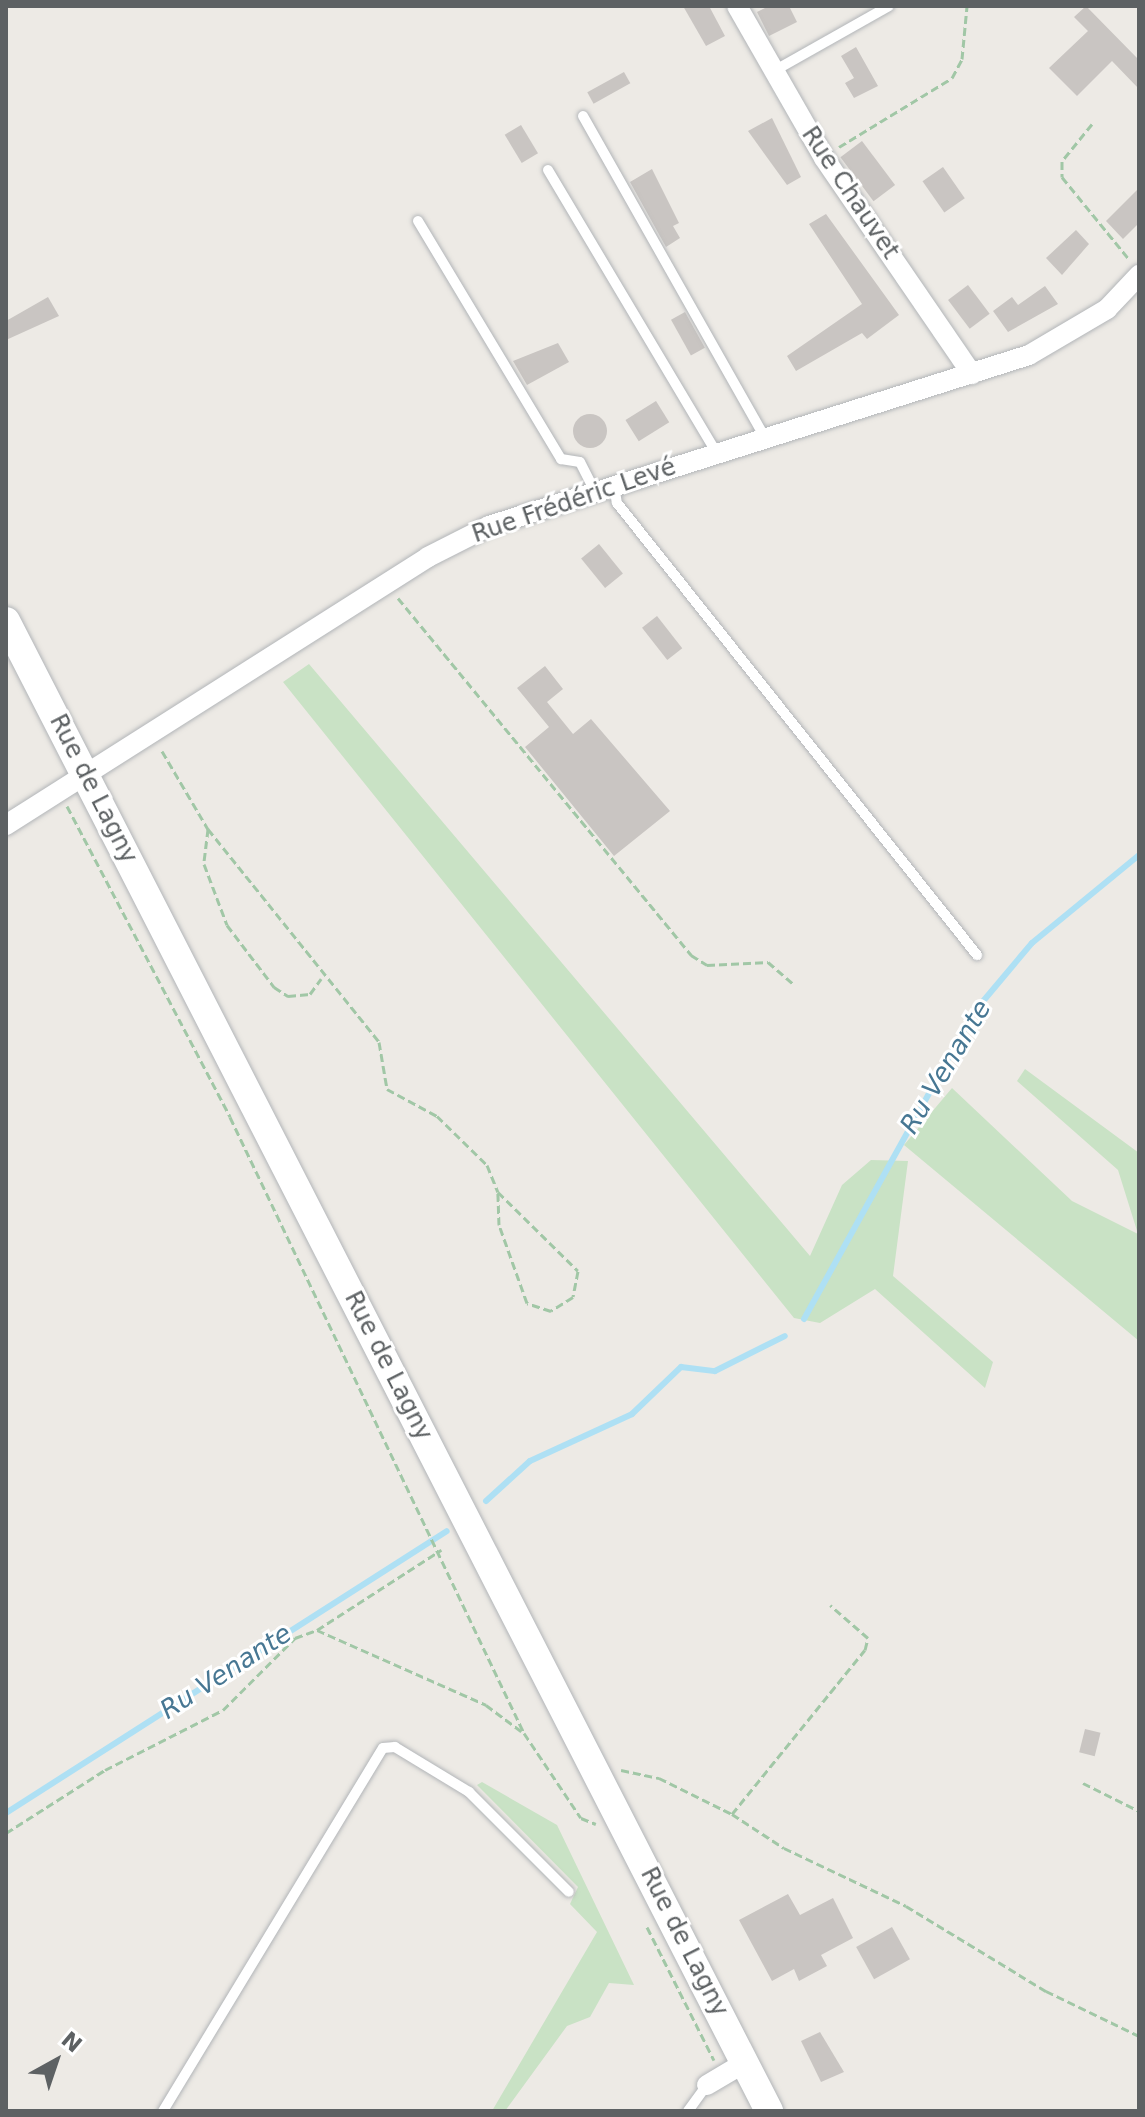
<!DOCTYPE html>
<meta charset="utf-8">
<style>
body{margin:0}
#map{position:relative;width:1145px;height:2117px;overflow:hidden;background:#edeae5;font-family:"DejaVu Sans",sans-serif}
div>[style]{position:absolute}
.green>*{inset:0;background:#c9e2c5}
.stream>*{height:6px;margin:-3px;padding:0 3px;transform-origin:3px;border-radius:3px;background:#aee0f4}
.building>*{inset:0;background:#c9c5c2;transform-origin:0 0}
.round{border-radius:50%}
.path>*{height:3px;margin-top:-1.5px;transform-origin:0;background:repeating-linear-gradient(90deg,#a1c7a6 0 8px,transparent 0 12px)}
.roads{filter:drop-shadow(0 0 2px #b2b5b8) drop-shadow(0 0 2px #b2b5b8)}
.service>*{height:10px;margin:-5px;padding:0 5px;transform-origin:5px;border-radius:5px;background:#fff}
.minor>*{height:20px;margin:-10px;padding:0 10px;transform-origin:10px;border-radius:10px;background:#fff}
.secondary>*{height:28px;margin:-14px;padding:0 14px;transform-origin:14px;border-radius:14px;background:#fff}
span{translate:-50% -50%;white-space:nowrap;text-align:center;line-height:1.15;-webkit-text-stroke:6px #fff;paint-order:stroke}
.street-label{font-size:24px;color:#5d6163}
.water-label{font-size:26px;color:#477793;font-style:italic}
.frame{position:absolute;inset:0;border:8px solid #5d6163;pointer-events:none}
.north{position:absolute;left:16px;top:2021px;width:80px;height:80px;-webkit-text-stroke:6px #fff;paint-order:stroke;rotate:40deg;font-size:22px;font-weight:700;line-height:32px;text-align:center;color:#5d6163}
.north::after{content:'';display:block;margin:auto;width:28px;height:36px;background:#5d6163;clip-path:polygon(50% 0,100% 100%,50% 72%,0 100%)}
</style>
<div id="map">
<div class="green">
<div style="clip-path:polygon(309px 664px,810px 1256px,842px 1185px,871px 1160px,908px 1161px,893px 1276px,993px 1362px,985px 1388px,875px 1289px,820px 1323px,794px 1318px,283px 682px)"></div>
<div style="clip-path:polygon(1025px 1069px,1139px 1153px,1139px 1341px,904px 1145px,952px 1088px,1072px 1201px,1138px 1234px,1118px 1170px,1017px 1081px)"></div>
<div style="clip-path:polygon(482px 1782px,557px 1825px,634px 1985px,609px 1983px,590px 2017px,567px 2026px,505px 2111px,492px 2111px,597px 1932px,570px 1904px,578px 1887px,477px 1785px)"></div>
</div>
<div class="stream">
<div style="left:804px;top:1319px;width:351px;rotate:-61deg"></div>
<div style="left:974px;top:1012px;width:90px;rotate:-50deg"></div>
<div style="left:1032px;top:943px;width:139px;rotate:-39.4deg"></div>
<div style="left:486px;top:1501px;width:59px;rotate:-42.3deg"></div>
<div style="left:530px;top:1461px;width:112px;rotate:-24.7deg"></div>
<div style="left:632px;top:1414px;width:68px;rotate:-43.8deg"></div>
<div style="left:681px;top:1367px;width:34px;rotate:7deg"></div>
<div style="left:715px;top:1371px;width:78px;rotate:-26.6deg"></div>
<div style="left:6px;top:1813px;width:523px;rotate:-32.6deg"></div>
</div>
<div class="building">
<div style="clip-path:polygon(683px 6px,709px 6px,725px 36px,706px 46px)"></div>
<div style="clip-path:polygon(769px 6px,789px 6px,797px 22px,769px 36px,757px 12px)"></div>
<div style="clip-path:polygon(1086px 6px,1139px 60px,1139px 89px,1112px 61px,1077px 96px,1049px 68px,1088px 31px,1074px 17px)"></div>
<div style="clip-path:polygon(856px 47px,878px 86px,854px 98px,845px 83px,854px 78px,841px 56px)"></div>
<div style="left:624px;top:72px;width:13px;height:42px;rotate:61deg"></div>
<div style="clip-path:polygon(772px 118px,801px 177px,787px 185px,748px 131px)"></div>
<div style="left:521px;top:125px;width:33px;height:19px;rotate:59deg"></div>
<div style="left:862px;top:141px;width:55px;height:27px;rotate:53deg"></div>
<div style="left:943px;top:167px;width:38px;height:25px;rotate:55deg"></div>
<div style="clip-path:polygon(652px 169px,679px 223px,673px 226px,680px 238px,666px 247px,630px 182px)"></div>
<div style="clip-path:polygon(1139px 188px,1139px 223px,1123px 239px,1106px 221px)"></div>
<div style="clip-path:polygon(826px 214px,899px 315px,867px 339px,862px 333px,796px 371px,787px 356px,862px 304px,809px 224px)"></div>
<div style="clip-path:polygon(1076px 230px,1089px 244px,1062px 275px,1046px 258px)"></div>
<div style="left:968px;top:285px;width:36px;height:25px;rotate:53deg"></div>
<div style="clip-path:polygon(1045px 286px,1058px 304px,1008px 332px,993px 311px,1012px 297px,1018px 305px)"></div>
<div style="clip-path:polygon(48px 297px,59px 316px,6px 340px,6px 321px)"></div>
<div style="left:685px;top:312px;width:41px;height:16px;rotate:61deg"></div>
<div style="clip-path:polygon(558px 343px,569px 362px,527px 385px,513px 361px)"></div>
<div style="left:656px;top:401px;width:25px;height:36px;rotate:58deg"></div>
<div class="round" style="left:573px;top:414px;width:34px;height:34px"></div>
<div style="left:599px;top:544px;width:38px;height:23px;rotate:51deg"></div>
<div style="left:657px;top:616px;width:41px;height:19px;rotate:52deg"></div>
<div style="clip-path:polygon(545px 666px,563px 689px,547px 702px,573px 734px,591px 719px,670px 811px,614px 856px,525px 747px,549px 727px,517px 688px)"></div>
<div style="left:1085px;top:1729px;width:16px;height:24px;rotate:14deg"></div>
<div style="clip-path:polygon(788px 1894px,800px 1915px,833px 1898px,853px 1938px,821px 1955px,827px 1966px,799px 1981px,794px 1969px,772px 1981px,739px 1920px)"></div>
<div style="left:892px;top:1927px;width:37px;height:41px;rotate:61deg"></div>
<div style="clip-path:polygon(820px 2032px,844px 2072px,821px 2082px,801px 2041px)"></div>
</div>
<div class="path">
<div style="left:1092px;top:124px;width:48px;rotate:129deg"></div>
<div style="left:1062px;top:161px;width:16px;rotate:90deg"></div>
<div style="left:1062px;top:177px;width:104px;rotate:50.8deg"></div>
<div style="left:839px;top:147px;width:132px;rotate:-31.4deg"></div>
<div style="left:952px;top:78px;width:21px;rotate:-62deg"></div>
<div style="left:962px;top:59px;width:53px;rotate:-84.6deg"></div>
<div style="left:398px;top:598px;width:462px;rotate:50.6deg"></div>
<div style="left:691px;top:955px;width:19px;rotate:32deg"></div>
<div style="left:707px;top:965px;width:61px;rotate:-2.8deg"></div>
<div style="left:768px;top:962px;width:33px;rotate:41deg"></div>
<div style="left:162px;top:751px;width:91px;rotate:59.5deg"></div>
<div style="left:208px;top:829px;width:273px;rotate:51.2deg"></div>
<div style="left:379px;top:1042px;width:48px;rotate:80.3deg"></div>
<div style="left:387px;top:1089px;width:57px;rotate:28.4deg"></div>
<div style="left:437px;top:1116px;width:70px;rotate:44.4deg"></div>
<div style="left:487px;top:1165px;width:29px;rotate:68deg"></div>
<div style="left:498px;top:1192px;width:112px;rotate:44.6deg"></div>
<div style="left:578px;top:1271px;width:26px;rotate:101deg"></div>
<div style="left:573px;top:1297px;width:26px;rotate:148deg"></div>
<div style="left:551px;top:1311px;width:25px;rotate:-162deg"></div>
<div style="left:527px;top:1303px;width:83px;rotate:-109.7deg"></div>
<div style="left:499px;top:1225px;width:33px;rotate:-92deg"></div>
<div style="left:67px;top:806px;width:351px;rotate:62.3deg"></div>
<div style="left:230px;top:1117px;width:683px;rotate:64.49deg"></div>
<div style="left:524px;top:1733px;width:102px;rotate:56.2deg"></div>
<div style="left:581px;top:1818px;width:16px;rotate:22deg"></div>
<div style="left:208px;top:829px;width:35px;rotate:97deg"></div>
<div style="left:204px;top:864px;width:65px;rotate:69.3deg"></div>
<div style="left:227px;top:925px;width:78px;rotate:52.8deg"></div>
<div style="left:274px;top:987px;width:17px;rotate:33deg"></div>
<div style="left:288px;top:996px;width:22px;rotate:-5deg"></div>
<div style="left:310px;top:994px;width:19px;rotate:-54deg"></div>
<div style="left:317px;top:1630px;width:148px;rotate:-32.8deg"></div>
<div style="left:621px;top:1770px;width:39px;rotate:12deg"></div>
<div style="left:659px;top:1778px;width:81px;rotate:26.3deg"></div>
<div style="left:732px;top:1814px;width:211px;rotate:-51deg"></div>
<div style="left:865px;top:1650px;width:12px;rotate:-76deg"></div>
<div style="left:868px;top:1638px;width:50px;rotate:-139deg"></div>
<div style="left:1083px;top:1783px;width:63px;rotate:26.6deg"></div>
<div style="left:732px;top:1814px;width:62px;rotate:33.2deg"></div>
<div style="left:784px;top:1848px;width:135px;rotate:25.4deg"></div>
<div style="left:906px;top:1906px;width:164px;rotate:31.3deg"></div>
<div style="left:1046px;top:1991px;width:103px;rotate:25.8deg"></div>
<div style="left:6px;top:1833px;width:117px;rotate:-32.5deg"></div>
<div style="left:105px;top:1770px;width:132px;rotate:-27deg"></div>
<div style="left:223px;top:1710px;width:102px;rotate:-45deg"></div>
<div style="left:295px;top:1638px;width:23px;rotate:-20deg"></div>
<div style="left:317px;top:1630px;width:185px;rotate:23.9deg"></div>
<div style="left:486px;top:1705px;width:44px;rotate:36.6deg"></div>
<div style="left:647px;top:1927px;width:149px;rotate:63.3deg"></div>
</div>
<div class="roads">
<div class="service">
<div style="left:774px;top:71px;width:132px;rotate:-29.5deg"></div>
<div style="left:583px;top:116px;width:371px;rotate:60.5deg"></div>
<div style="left:548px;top:170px;width:330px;rotate:59.2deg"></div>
<div style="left:418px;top:221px;width:278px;rotate:59deg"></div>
<div style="left:561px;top:459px;width:19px;rotate:9deg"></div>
<div style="left:580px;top:462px;width:33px;rotate:63deg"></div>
<div style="left:614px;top:485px;width:18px;rotate:81deg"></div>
<div style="left:617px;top:503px;width:578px;rotate:51.46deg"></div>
<div style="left:163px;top:2111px;width:424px;rotate:-58.8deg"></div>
<div style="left:383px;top:1748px;width:12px;rotate:-5deg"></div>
<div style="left:395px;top:1747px;width:87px;rotate:31.3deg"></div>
<div style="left:469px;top:1792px;width:141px;rotate:45deg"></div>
<div style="left:688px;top:2111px;width:32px;rotate:-54deg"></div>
</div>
<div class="minor">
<div style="left:737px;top:6px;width:175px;rotate:60.2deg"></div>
<div style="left:824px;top:158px;width:262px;rotate:55.6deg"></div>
<div style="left:6px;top:825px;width:500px;rotate:-32.4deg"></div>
<div style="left:428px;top:557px;width:68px;rotate:-26.9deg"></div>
<div style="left:489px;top:526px;width:566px;rotate:-17.57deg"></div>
<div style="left:1029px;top:355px;width:91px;rotate:-30.5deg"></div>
<div style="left:1107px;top:309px;width:47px;rotate:-46.7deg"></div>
<div style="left:707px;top:2085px;width:43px;rotate:-30.7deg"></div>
</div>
<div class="secondary">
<div style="left:6px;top:621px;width:1674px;rotate:62.88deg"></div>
</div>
</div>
<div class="street-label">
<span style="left:850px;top:193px;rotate:56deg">Rue Chauvet</span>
<span style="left:574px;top:501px;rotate:-19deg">Rue Frédéric Levé</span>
<span style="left:93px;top:789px;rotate:63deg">Rue de Lagny</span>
<span style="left:388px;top:1366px;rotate:63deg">Rue de Lagny</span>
<span style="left:684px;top:1942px;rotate:63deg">Rue de Lagny</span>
</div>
<div class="water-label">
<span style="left:946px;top:1067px;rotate:-59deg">Ru Venante</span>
<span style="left:226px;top:1672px;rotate:-33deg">Ru Venante</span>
</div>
<div class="frame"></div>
<div class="north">N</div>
</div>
